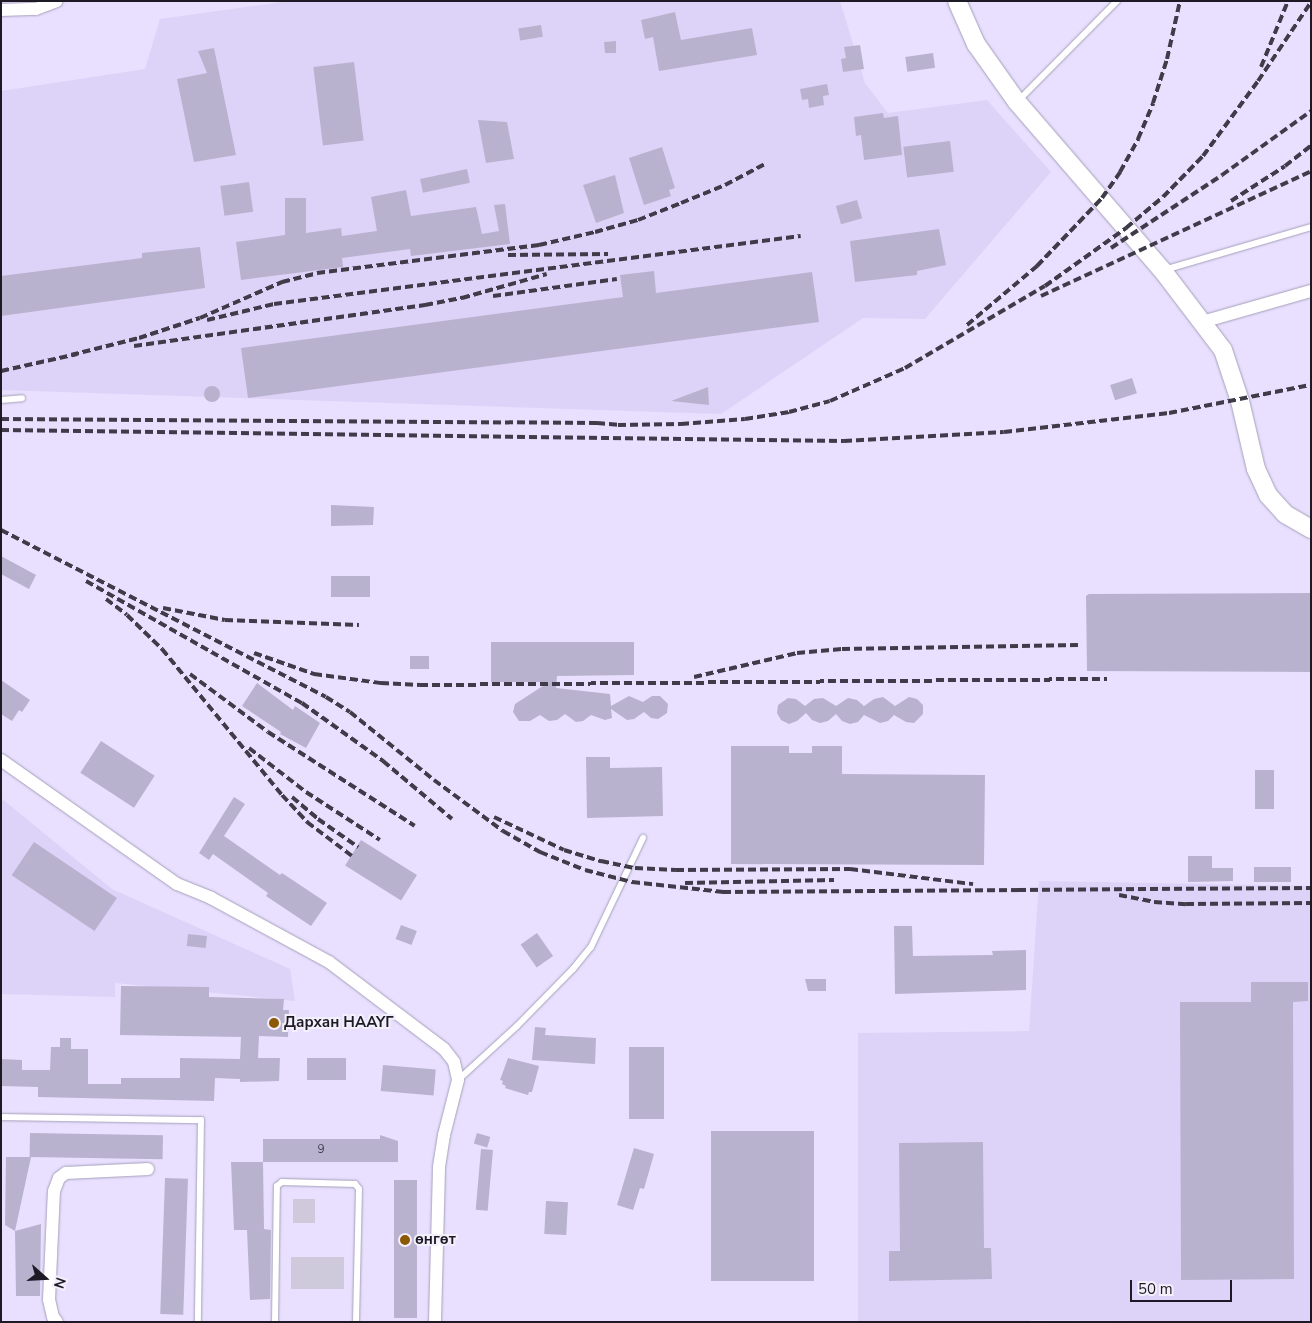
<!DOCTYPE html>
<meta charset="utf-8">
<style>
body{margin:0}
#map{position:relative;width:1312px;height:1323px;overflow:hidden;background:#e8e0fe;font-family:"Nunito Sans",sans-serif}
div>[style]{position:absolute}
.built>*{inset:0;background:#ddd3f8}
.green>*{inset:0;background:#cecadc;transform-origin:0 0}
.building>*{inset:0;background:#b9b2ce;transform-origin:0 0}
.round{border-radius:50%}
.roads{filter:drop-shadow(0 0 1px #a69fba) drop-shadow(0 0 1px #a69fba)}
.lane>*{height:6px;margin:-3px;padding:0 3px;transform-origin:3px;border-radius:3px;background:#fff}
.street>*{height:12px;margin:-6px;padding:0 6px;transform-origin:6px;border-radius:6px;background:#fff}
.secondary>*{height:18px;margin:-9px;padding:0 9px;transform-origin:9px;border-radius:9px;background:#fff}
.rail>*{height:4px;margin-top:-2px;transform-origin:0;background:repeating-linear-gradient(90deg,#3f3b49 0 8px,transparent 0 12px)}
.dots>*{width:14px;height:14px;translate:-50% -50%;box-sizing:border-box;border:2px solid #f3f0fc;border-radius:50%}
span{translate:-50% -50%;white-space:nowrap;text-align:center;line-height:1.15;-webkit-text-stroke:4px #f3f0fc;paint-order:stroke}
.number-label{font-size:12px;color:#44404f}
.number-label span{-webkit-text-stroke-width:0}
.poi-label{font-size:15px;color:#1d1a25;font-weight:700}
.left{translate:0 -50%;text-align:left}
.frame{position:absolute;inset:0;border:2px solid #1d1a25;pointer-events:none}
.north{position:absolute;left:20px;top:1253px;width:50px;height:50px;-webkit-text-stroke:4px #f3f0fc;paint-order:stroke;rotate:109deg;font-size:14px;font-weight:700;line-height:20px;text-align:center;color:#1d1a25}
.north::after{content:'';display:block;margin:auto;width:18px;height:22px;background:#1d1a25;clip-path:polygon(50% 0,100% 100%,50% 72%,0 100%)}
.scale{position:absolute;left:1130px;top:1280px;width:102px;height:22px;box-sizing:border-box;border:2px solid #1d1a25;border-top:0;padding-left:6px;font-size:15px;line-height:18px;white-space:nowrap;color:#1d1a25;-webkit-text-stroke:4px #f3f0fc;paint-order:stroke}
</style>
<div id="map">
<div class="built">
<div style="clip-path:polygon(289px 1px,840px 1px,865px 83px,888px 113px,987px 100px,1051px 172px,925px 319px,863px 318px,721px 414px,1px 390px,1px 91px,145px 69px,160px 19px)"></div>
<div style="clip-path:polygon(1px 798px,112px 889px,290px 969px,295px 1001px,115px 983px,115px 997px,1px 994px)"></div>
<div style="clip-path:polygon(1039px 881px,1311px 886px,1311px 1322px,1031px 1320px,1031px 1322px,858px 1322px,858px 1033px,1029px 1031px)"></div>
</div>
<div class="green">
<div style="left:293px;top:1199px;width:22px;height:24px"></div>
<div style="left:291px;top:1257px;width:53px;height:32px"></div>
</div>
<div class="building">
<div style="clip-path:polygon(675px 12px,681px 40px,752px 28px,757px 55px,659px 71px,653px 37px,645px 39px,641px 20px)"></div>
<div style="left:541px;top:25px;width:12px;height:23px;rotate:81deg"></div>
<div style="clip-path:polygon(616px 41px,616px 53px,605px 53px,604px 42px)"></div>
<div style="clip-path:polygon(860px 45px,864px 69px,843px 72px,841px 59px,846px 58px,844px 47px)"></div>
<div style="clip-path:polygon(214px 48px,236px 155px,194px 162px,177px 79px,207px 73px,198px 51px)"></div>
<div style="left:933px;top:53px;width:15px;height:28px;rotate:82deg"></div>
<div style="left:354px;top:62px;width:79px;height:41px;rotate:83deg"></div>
<div style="clip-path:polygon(827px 84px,829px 95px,823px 96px,824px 105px,809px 108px,808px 99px,802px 100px,800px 89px)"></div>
<div style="clip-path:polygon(883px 113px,884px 118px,898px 116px,902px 155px,864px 160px,861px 135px,856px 136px,854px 117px)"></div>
<div style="clip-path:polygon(478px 120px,507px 122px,514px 159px,486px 163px)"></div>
<div style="left:950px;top:141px;width:31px;height:47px;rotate:83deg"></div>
<div style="clip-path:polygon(662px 147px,675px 188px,669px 190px,671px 196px,644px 205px,629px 158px)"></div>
<div style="left:467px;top:169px;width:14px;height:48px;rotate:78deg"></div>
<div style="clip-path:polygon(615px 175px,624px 213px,596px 223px,583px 185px)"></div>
<div style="left:249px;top:182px;width:30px;height:29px;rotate:82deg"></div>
<div style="clip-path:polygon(406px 190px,411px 216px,476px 207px,482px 234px,499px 231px,494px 205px,505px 204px,510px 244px,411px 256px,410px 249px,342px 258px,343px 267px,241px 280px,236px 242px,285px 235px,285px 198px,306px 198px,306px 233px,341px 228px,342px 236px,377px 231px,371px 197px)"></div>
<div style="left:857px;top:200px;width:19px;height:22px;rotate:74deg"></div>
<div style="clip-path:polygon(939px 229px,946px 265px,917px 271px,917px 275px,855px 282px,850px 241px)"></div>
<div style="clip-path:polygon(200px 247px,205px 288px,1px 316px,1px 276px,142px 258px,142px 253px)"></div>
<div style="clip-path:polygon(654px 271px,656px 293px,812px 272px,819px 322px,248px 398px,241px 348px,623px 297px,620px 275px)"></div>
<div style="left:1132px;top:378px;width:16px;height:23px;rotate:72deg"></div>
<div class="round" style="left:204px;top:386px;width:16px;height:16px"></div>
<div style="clip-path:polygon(708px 387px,709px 405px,671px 401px)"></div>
<div style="clip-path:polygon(331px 505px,374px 507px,373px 525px,331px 526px)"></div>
<div style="clip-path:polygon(1px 556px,36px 575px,29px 589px,1px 574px)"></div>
<div style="left:331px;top:576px;width:39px;height:21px"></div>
<div style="clip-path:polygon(1311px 593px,1311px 672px,1087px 671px,1086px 596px,1089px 594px)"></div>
<div style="clip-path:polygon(491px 642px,634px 642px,634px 675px,557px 676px,556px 688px,610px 694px,611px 706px,629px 696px,643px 702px,652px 696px,660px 696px,668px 704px,667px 713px,658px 719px,651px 718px,644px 712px,634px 719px,627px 720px,611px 709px,612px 718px,605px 720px,591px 715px,583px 721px,576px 722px,565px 714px,557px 720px,549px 721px,540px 715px,530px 721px,519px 721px,513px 712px,515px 704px,549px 682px,491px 682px)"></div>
<div style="left:410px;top:656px;width:19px;height:13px"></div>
<div style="clip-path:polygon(1px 680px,30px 700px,22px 712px,19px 710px,12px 721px,1px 714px)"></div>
<div style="clip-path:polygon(257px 683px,293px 710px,295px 706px,320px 723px,306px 748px,280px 734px,281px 732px,242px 706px)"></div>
<div style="clip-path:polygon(883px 697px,895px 706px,909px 697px,917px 699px,923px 705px,923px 714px,914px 723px,906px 722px,894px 715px,888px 721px,880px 723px,864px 715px,858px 722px,850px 724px,842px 721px,836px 714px,828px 721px,820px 723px,812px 720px,806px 713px,797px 721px,789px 724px,781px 720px,777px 713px,778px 705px,788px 698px,796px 699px,805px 706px,814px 699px,823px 698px,836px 706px,848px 698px,857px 700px,864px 706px,874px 699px)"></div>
<div style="left:101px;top:741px;width:64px;height:38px;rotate:33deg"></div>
<div style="clip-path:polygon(731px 746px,789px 746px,789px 753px,812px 753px,812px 746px,842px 746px,842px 774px,985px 775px,984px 865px,731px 864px)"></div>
<div style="clip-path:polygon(586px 757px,610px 757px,610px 768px,662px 767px,663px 816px,587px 818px)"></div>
<div style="left:1255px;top:770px;width:19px;height:39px"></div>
<div style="clip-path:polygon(234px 797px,245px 804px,224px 836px,280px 875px,282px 873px,327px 903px,311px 926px,266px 896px,268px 893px,213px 854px,209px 860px,199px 853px)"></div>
<div style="left:361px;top:840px;width:66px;height:30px;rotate:32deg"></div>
<div style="left:34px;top:842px;width:100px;height:40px;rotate:34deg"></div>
<div style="clip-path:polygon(1188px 856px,1212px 856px,1212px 868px,1233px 868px,1233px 881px,1188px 882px)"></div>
<div style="left:1254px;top:867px;width:37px;height:15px"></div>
<div style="left:401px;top:925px;width:17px;height:15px;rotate:21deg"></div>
<div style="clip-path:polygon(894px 926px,912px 926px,913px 956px,993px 955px,992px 951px,1026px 950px,1026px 990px,895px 994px)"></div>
<div style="left:537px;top:933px;width:28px;height:20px;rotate:55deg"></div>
<div style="left:188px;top:934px;width:19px;height:12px;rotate:6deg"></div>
<div style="clip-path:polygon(805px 979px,826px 979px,826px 991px,808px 991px)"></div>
<div style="clip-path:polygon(1251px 982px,1308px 982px,1308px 1001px,1293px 1002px,1294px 1279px,1181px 1280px,1180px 1002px,1251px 1002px)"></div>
<div style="clip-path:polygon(121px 986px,209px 987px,209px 997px,284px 999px,283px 1010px,289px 1010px,288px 1037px,259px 1036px,258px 1058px,280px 1058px,279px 1081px,240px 1082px,240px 1079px,215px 1078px,214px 1101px,38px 1097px,38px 1087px,1px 1086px,1px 1059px,22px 1060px,22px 1070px,50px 1070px,51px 1047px,60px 1047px,60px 1038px,71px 1038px,71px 1049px,88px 1049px,88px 1084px,121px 1084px,121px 1078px,180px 1078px,180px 1058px,240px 1059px,241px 1037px,120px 1035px)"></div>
<div style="clip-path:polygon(535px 1027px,546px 1028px,545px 1035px,596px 1038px,595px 1064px,532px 1060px)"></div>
<div style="left:629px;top:1047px;width:35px;height:72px"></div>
<div style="left:307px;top:1058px;width:39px;height:22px"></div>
<div style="clip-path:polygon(508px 1058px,539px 1066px,532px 1092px,529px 1092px,528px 1095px,505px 1088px,506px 1086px,502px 1084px,503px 1081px,500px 1080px)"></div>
<div style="left:383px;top:1065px;width:53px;height:26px;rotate:5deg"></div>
<div style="left:711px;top:1131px;width:103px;height:150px"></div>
<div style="left:30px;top:1133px;width:133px;height:24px;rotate:1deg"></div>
<div style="left:477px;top:1133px;width:14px;height:11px;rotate:17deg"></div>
<div style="clip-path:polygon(380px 1135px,398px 1141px,398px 1162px,263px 1162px,263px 1139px,380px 1139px)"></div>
<div style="clip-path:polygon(983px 1142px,984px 1248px,991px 1248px,992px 1279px,889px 1281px,889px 1251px,900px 1251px,899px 1143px)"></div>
<div style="clip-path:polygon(634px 1148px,654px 1154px,644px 1189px,640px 1188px,633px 1210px,617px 1205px)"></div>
<div style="left:481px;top:1149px;width:12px;height:61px;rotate:5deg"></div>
<div style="clip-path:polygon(6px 1157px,31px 1157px,15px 1231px,5px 1225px)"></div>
<div style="clip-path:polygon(231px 1162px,263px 1162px,264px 1229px,271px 1230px,270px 1299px,250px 1300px,247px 1230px,234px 1230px)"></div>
<div style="left:165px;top:1178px;width:23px;height:136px;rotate:2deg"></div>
<div style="left:394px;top:1180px;width:23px;height:138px"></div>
<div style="left:546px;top:1201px;width:22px;height:33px;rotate:3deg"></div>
<div style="clip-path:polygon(41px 1224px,40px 1296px,16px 1296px,15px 1231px)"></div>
</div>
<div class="roads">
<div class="lane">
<div style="left:1018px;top:101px;width:141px;rotate:-45.3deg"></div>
<div style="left:1164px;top:270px;width:153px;rotate:-16.3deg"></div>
<div style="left:1px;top:400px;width:21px;rotate:-5deg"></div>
<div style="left:458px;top:1080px;width:80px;rotate:-42.5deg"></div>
<div style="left:517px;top:1026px;width:80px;rotate:-45.5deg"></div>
<div style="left:573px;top:969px;width:28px;rotate:-51deg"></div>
<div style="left:591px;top:947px;width:121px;rotate:-64.5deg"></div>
<div style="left:1px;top:1117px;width:200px;rotate:0.9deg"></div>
<div style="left:201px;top:1120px;width:202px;rotate:90.9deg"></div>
<div style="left:275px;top:1322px;width:136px;rotate:-89.2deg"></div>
<div style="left:277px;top:1186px;width:6px;rotate:-39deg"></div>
<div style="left:282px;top:1182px;width:73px;rotate:1.6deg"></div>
<div style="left:355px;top:1184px;width:6px;rotate:51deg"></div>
<div style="left:359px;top:1189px;width:133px;rotate:91.3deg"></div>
</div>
<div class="street">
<div style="left:1px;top:10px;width:35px;rotate:-2deg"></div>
<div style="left:36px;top:9px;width:22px;rotate:-21deg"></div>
<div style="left:1202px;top:322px;width:113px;rotate:-15.9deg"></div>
<div style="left:1px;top:760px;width:215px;rotate:35.2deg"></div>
<div style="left:177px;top:884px;width:37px;rotate:22deg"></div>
<div style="left:211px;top:898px;width:134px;rotate:28.5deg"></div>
<div style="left:329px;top:962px;width:144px;rotate:37.1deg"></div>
<div style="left:444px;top:1049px;width:16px;rotate:52deg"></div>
<div style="left:454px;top:1062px;width:18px;rotate:77deg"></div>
<div style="left:458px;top:1080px;width:57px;rotate:104.3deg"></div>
<div style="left:444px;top:1135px;width:33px;rotate:99deg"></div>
<div style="left:439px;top:1168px;width:154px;rotate:91.5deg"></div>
<div style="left:57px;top:1322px;width:6px;rotate:-129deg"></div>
<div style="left:53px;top:1317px;width:17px;rotate:-103deg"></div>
<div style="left:49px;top:1300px;width:109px;rotate:-87.4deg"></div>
<div style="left:54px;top:1191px;width:14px;rotate:-69deg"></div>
<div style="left:59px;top:1178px;width:9px;rotate:-36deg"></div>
<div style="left:66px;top:1173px;width:82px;rotate:-2.8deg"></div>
</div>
<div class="secondary">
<div style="left:957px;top:1px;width:47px;rotate:66.2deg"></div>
<div style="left:976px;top:44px;width:71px;rotate:54.7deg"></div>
<div style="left:1017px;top:102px;width:223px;rotate:49.2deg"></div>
<div style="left:1163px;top:271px;width:99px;rotate:52.8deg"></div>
<div style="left:1223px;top:350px;width:54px;rotate:71.6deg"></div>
<div style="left:1240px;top:401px;width:70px;rotate:76.8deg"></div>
<div style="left:1256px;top:469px;width:29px;rotate:65deg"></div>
<div style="left:1268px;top:495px;width:25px;rotate:48deg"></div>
<div style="left:1285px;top:514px;width:30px;rotate:30deg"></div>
</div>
</div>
<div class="rail">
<div style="left:1261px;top:67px;width:71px;rotate:-67.8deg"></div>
<div style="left:1231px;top:201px;width:64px;rotate:-32.9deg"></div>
<div style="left:1285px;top:166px;width:33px;rotate:-38deg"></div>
<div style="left:1111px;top:248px;width:133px;rotate:-33.3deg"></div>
<div style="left:1222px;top:175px;width:110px;rotate:-35.7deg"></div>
<div style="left:508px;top:255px;width:100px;rotate:-0.6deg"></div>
<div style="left:493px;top:296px;width:125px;rotate:-7.8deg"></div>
<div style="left:1041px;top:296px;width:298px;rotate:-24.8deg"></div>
<div style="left:207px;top:320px;width:69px;rotate:-13.4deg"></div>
<div style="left:274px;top:304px;width:531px;rotate:-7.35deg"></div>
<div style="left:967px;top:325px;width:92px;rotate:-40.1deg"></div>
<div style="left:1037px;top:266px;width:94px;rotate:-46.3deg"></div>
<div style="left:1102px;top:198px;width:32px;rotate:-55deg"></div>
<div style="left:1120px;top:172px;width:38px;rotate:-61deg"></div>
<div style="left:1138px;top:139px;width:39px;rotate:-67deg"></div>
<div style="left:1153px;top:103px;width:46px;rotate:-72.3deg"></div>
<div style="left:1167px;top:59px;width:59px;rotate:-77.4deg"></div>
<div style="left:134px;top:346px;width:294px;rotate:-8deg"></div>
<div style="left:425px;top:305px;width:38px;rotate:-11deg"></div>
<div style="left:462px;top:298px;width:88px;rotate:-15.8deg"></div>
<div style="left:71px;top:355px;width:70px;rotate:-14deg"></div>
<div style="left:139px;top:338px;width:64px;rotate:-18.2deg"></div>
<div style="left:200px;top:318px;width:90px;rotate:-23.7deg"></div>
<div style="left:282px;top:282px;width:36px;rotate:-14deg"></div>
<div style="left:317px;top:273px;width:224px;rotate:-7.2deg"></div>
<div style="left:539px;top:245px;width:57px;rotate:-13.1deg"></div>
<div style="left:595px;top:232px;width:45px;rotate:-15.6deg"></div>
<div style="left:638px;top:220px;width:46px;rotate:-21.6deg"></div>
<div style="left:681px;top:203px;width:48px;rotate:-22.2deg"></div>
<div style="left:725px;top:185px;width:45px;rotate:-27.7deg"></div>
<div style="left:1px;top:371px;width:78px;rotate:-12.6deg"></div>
<div style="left:1px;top:419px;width:596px;rotate:0.38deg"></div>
<div style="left:597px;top:423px;width:21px;rotate:5deg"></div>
<div style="left:618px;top:425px;width:63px;rotate:-0.9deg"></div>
<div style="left:681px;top:424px;width:64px;rotate:-4.5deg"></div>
<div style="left:745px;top:419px;width:45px;rotate:-9deg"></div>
<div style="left:789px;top:412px;width:42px;rotate:-15deg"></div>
<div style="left:830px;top:401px;width:82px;rotate:-23.7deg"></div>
<div style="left:905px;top:368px;width:162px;rotate:-30.4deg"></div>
<div style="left:1045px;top:286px;width:100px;rotate:-35.6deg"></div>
<div style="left:1126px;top:228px;width:48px;rotate:-40deg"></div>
<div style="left:1163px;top:197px;width:57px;rotate:-45.7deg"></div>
<div style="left:1203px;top:156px;width:93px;rotate:-53.7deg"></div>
<div style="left:1258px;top:81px;width:95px;rotate:-56.1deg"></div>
<div style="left:1px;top:430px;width:843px;rotate:0.75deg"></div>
<div style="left:844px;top:441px;width:160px;rotate:-3.2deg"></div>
<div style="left:1004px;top:432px;width:166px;rotate:-6.6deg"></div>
<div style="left:1169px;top:413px;width:145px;rotate:-11.2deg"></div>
<div style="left:1px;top:530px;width:365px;rotate:27.2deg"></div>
<div style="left:326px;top:697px;width:28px;rotate:32deg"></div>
<div style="left:350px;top:712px;width:108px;rotate:39deg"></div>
<div style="left:434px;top:780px;width:86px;rotate:36.5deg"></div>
<div style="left:503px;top:831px;width:43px;rotate:29.6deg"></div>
<div style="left:540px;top:852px;width:48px;rotate:21.8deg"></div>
<div style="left:585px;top:870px;width:49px;rotate:14.3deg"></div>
<div style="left:632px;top:882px;width:92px;rotate:6.3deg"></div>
<div style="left:723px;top:892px;width:302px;rotate:-0.4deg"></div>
<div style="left:86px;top:581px;width:248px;rotate:29.5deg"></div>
<div style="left:302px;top:703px;width:100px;rotate:35.6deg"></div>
<div style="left:383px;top:761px;width:90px;rotate:40deg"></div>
<div style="left:106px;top:599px;width:26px;rotate:37deg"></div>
<div style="left:127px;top:615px;width:49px;rotate:44.2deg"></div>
<div style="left:162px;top:649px;width:189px;rotate:50.6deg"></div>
<div style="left:282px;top:795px;width:37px;rotate:47deg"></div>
<div style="left:307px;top:822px;width:56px;rotate:37.1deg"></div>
<div style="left:163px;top:608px;width:63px;rotate:11deg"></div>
<div style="left:225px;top:620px;width:134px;rotate:2.1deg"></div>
<div style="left:254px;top:653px;width:64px;rotate:19.3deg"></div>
<div style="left:314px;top:674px;width:68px;rotate:7.7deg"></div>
<div style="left:381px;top:683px;width:39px;rotate:3deg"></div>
<div style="left:420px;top:685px;width:687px;rotate:-0.5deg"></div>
<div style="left:190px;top:674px;width:97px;rotate:36.6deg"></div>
<div style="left:268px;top:732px;width:174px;rotate:32.6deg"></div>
<div style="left:694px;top:677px;width:106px;rotate:-13.1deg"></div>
<div style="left:797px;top:653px;width:45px;rotate:-5.1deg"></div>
<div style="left:842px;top:649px;width:236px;rotate:-1deg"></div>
<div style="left:249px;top:748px;width:72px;rotate:37.7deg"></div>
<div style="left:306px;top:792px;width:88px;rotate:33deg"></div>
<div style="left:292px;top:797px;width:34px;rotate:40deg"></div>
<div style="left:318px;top:819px;width:49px;rotate:35deg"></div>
<div style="left:494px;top:817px;width:77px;rotate:25.2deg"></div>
<div style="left:564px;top:850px;width:39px;rotate:17deg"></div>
<div style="left:601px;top:861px;width:35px;rotate:12deg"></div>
<div style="left:635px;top:868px;width:41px;rotate:2.8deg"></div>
<div style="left:676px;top:870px;width:174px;rotate:-0.3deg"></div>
<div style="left:850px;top:869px;width:124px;rotate:7deg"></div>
<div style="left:685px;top:883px;width:149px;rotate:-1.2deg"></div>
<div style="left:1018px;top:890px;width:293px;rotate:-0.4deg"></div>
<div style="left:1119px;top:895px;width:36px;rotate:11deg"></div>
<div style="left:1154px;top:902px;width:32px;rotate:4deg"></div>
<div style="left:1186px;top:904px;width:125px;rotate:-0.5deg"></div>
</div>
<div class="dots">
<div style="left:274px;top:1023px;background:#8b5803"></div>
<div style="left:405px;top:1240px;background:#8b5803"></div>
</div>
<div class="number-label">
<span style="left:321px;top:1150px">9</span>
</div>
<div class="poi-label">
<span class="left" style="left:284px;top:1023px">Дархан НААҮГ</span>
<span class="left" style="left:415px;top:1240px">өнгөт</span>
</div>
<div class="frame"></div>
<div class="north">N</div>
<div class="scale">50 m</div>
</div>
